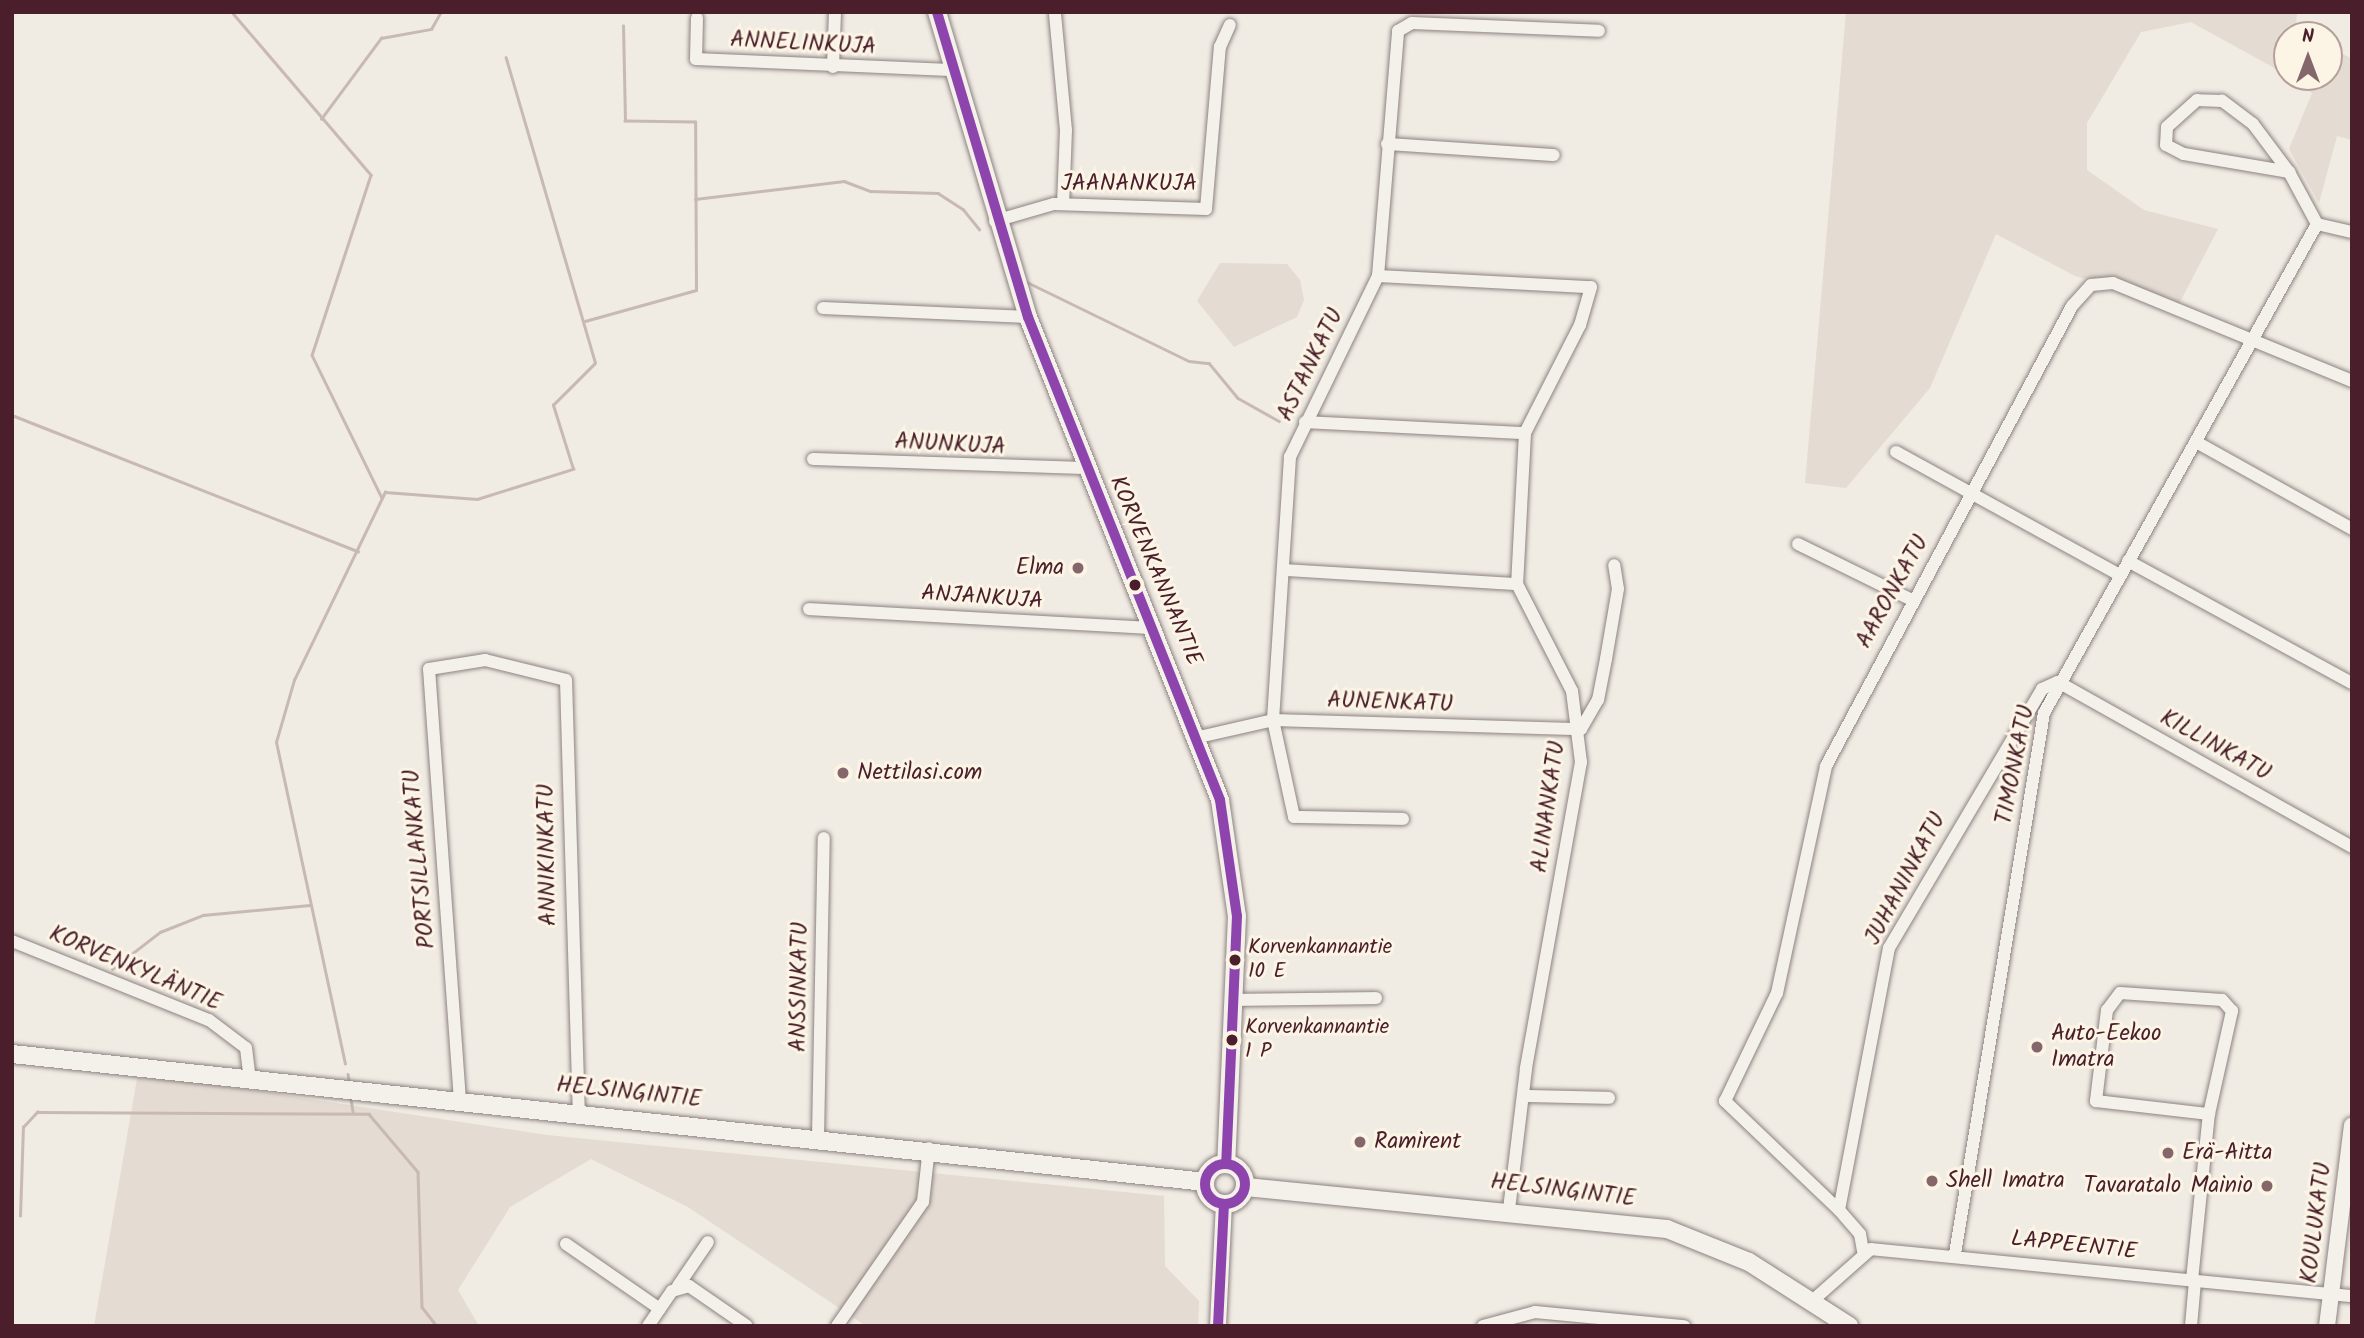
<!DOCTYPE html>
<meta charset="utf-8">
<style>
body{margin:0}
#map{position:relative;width:2364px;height:1338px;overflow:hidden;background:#f0ebe3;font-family:Kalam,sans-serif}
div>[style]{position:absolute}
.green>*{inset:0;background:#e4dbd2}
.stream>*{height:2.5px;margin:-1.25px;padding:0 1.25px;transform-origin:1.25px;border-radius:1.25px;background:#c9b9b3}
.roads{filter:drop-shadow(0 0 2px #8d8281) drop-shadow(0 0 2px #8d8281)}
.minor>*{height:12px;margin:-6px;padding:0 6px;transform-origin:6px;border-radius:6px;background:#f4f1eb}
.tertiary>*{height:16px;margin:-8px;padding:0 8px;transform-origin:8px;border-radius:8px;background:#f4f1eb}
.secondary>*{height:18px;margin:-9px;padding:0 9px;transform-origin:9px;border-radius:9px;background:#f4f1eb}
.secondary>.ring{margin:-9px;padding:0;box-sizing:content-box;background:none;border:18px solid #f4f1eb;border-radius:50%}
.bus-1>*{height:10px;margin:-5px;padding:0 5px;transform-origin:5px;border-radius:5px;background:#8e44ad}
.bus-1>.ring{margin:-5px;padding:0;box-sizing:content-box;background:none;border:10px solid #8e44ad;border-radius:50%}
.dots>*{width:19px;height:19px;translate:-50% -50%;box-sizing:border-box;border:4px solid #fcf5e5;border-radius:50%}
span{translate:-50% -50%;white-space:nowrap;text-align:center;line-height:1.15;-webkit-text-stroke:6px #fcf5e5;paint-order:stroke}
.bus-label{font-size:21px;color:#4a1f2b}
.left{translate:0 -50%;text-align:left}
.street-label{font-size:23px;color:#4a1f2b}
.poi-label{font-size:23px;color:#4a1f2b}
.right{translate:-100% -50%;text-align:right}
.frame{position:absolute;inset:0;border:14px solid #4a1f2b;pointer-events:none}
.north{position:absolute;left:2273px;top:21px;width:70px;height:70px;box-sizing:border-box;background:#fcf5e5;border:2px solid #b59f9b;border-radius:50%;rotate:0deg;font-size:19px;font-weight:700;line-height:28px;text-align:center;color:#4a1f2b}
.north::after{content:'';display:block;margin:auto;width:24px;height:32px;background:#84666b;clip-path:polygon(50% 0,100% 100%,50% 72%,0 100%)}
</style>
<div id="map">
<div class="green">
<div style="clip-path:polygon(1846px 12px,2297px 12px,2296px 25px,2312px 35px,2287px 35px,2287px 75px,2191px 22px,2141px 32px,2087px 123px,2087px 170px,2144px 210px,2218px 229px,2179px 304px,2075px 276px,1996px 234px,1930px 388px,1846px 488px,1805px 483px)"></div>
<div style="clip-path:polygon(2329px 46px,2352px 59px,2352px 140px,2337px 136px,2319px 203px,2289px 149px,2312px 93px,2290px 77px,2329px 77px)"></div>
<div style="clip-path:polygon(1220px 263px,1287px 264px,1300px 280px,1304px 300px,1297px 317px,1234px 347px,1197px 301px)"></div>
<div style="clip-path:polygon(138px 1073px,547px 1135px,1164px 1196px,1165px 1266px,1199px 1301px,1198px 1326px,866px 1326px,688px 1207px,591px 1159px,510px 1207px,458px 1290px,479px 1326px,94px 1326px)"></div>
</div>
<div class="stream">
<div style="left:232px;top:12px;width:214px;rotate:49.5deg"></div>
<div style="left:371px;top:175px;width:189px;rotate:108.1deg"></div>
<div style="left:312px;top:355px;width:159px;rotate:63.9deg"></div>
<div style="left:321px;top:119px;width:101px;rotate:-53.5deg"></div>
<div style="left:381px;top:38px;width:51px;rotate:-10.2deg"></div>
<div style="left:431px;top:29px;width:20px;rotate:-60deg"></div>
<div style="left:695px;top:199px;width:150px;rotate:-6.9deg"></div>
<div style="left:844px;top:181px;width:28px;rotate:21deg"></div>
<div style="left:870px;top:191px;width:68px;rotate:1.7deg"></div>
<div style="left:938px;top:193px;width:30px;rotate:33deg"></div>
<div style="left:963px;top:209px;width:26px;rotate:51deg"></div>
<div style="left:1025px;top:281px;width:182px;rotate:26deg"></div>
<div style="left:1189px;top:361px;width:20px;rotate:6deg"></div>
<div style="left:1209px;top:363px;width:45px;rotate:50.4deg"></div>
<div style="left:1238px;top:398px;width:47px;rotate:29.3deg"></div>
<div style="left:585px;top:321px;width:115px;rotate:-15.6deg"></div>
<div style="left:696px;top:290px;width:168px;rotate:-90.3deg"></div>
<div style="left:695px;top:122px;width:70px;rotate:-179.2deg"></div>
<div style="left:625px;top:121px;width:95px;rotate:-91.2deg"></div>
<div style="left:12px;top:415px;width:372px;rotate:21.5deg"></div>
<div style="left:112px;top:969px;width:61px;rotate:-37.6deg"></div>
<div style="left:160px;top:932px;width:46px;rotate:-21.6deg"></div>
<div style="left:203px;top:915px;width:107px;rotate:-5.3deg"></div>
<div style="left:345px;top:1064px;width:329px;rotate:-102.1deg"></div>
<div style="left:276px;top:742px;width:65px;rotate:-73.8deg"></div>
<div style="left:294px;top:680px;width:209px;rotate:-64.2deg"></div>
<div style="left:385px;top:492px;width:92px;rotate:4.4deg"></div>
<div style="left:477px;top:499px;width:101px;rotate:-17.4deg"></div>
<div style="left:573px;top:469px;width:67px;rotate:-107.4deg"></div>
<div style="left:553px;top:405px;width:59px;rotate:-45deg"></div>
<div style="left:595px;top:363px;width:318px;rotate:-106.3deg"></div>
<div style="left:348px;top:1074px;width:6px;rotate:81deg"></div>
<div style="left:351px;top:1099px;width:13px;rotate:81deg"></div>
<div style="left:20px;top:1216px;width:89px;rotate:-88.1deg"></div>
<div style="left:23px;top:1127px;width:21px;rotate:-47deg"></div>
<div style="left:37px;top:1112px;width:332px;rotate:0.3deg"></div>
<div style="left:369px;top:1114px;width:76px;rotate:49.8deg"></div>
<div style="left:418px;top:1172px;width:135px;rotate:88.3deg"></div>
<div style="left:422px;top:1307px;width:24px;rotate:52deg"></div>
</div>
<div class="roads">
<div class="minor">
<div style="left:1055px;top:14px;width:117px;rotate:84.6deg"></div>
<div style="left:1066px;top:130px;width:74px;rotate:92.3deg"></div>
<div style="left:697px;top:18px;width:41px;rotate:91.4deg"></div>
<div style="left:696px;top:59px;width:254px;rotate:2.5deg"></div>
<div style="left:833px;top:67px;width:55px;rotate:-87.9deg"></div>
<div style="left:1387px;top:144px;width:167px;rotate:3.8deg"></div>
<div style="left:2289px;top:172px;width:60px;rotate:-126.9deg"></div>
<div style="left:2253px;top:124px;width:39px;rotate:-143deg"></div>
<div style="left:2222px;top:101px;width:25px;rotate:-178deg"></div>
<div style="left:2197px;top:100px;width:40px;rotate:138deg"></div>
<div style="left:2167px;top:127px;width:18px;rotate:93deg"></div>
<div style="left:2166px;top:145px;width:20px;rotate:27deg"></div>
<div style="left:2184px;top:154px;width:107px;rotate:9.7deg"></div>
<div style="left:2289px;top:172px;width:59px;rotate:61.7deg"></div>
<div style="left:995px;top:221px;width:61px;rotate:-16.1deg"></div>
<div style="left:1054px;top:204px;width:152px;rotate:1.9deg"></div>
<div style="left:1206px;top:209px;width:163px;rotate:-85.1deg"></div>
<div style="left:1220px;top:47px;width:24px;rotate:-66deg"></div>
<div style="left:2317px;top:224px;width:36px;rotate:13deg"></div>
<div style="left:1378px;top:276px;width:213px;rotate:3deg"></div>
<div style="left:1591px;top:287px;width:40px;rotate:106deg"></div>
<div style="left:1580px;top:325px;width:121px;rotate:117deg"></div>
<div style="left:1525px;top:433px;width:151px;rotate:93deg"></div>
<div style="left:1517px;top:584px;width:120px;rotate:62.8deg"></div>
<div style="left:1572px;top:691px;width:72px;rotate:82.8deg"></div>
<div style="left:1581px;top:762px;width:312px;rotate:100.2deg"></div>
<div style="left:1526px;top:1069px;width:141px;rotate:96.9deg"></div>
<div style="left:823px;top:308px;width:205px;rotate:2.5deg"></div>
<div style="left:1305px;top:422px;width:220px;rotate:2.9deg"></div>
<div style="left:2196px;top:442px;width:179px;rotate:29.1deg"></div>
<div style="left:1896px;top:452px;width:256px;rotate:28.8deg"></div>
<div style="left:813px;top:459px;width:272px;rotate:1.9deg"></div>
<div style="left:1798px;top:544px;width:127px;rotate:26.2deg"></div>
<div style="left:2128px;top:561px;width:255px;rotate:28.6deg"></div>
<div style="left:1285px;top:570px;width:232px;rotate:3.5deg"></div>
<div style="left:809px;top:609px;width:345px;rotate:3.2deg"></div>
<div style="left:1199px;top:737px;width:76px;rotate:-12.9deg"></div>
<div style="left:1273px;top:720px;width:308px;rotate:1.7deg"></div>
<div style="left:1581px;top:729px;width:34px;rotate:-60deg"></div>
<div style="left:1598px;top:700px;width:42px;rotate:-79deg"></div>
<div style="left:1606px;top:659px;width:71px;rotate:-80.3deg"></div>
<div style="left:1618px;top:589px;width:24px;rotate:-99deg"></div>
<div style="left:1403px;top:819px;width:109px;rotate:-178.9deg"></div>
<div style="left:1294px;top:817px;width:99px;rotate:-102.2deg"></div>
<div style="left:1273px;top:720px;width:264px;rotate:-86.3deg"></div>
<div style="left:1290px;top:457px;width:201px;rotate:-64.1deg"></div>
<div style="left:1378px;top:276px;width:246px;rotate:-85.3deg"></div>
<div style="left:1398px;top:31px;width:16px;rotate:-30deg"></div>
<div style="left:1412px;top:23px;width:187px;rotate:2.4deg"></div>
<div style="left:12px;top:941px;width:212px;rotate:21.9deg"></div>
<div style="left:209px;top:1020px;width:46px;rotate:37.1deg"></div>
<div style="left:246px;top:1048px;width:31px;rotate:83deg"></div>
<div style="left:1235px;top:1000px;width:141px;rotate:-0.8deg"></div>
<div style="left:1523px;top:1096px;width:86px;rotate:1.3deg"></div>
<div style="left:460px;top:1101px;width:433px;rotate:-94.1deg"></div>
<div style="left:429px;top:669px;width:57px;rotate:-9.1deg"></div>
<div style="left:485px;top:660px;width:83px;rotate:13.9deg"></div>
<div style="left:566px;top:680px;width:432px;rotate:88.3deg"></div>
<div style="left:818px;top:1137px;width:299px;rotate:-88.9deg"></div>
<div style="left:1839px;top:1210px;width:267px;rotate:-79.2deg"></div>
<div style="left:1889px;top:948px;width:301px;rotate:-59.4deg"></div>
<div style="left:2042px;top:689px;width:17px;rotate:-24deg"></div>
<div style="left:2058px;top:682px;width:337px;rotate:29.3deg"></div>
<div style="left:566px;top:1244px;width:114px;rotate:34.7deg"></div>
<div style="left:1863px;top:1251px;width:17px;rotate:-100deg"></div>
<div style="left:1860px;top:1234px;width:32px;rotate:-131deg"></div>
<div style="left:1839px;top:1210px;width:158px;rotate:-136.3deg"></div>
<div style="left:1725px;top:1101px;width:120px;rotate:-64.3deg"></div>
<div style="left:1777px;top:993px;width:232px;rotate:-77.8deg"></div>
<div style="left:1826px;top:766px;width:522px;rotate:-61.86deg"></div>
<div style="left:2072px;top:306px;width:28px;rotate:-48deg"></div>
<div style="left:2091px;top:285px;width:22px;rotate:-5deg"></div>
<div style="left:2113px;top:283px;width:258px;rotate:22.3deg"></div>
<div style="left:1955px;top:1254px;width:548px;rotate:-80.66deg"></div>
<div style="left:2044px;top:713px;width:560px;rotate:-60.83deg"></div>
<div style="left:2192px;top:1280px;width:167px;rotate:-84.2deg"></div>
<div style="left:2209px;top:1114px;width:106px;rotate:-77.4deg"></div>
<div style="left:2232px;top:1011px;width:15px;rotate:-132deg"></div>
<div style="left:2222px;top:1000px;width:102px;rotate:-176.1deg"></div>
<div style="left:2120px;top:993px;width:21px;rotate:127deg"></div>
<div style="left:2107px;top:1010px;width:92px;rotate:96.9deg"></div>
<div style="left:2096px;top:1101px;width:114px;rotate:6.6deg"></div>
<div style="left:678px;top:1286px;width:53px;rotate:-55.7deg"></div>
<div style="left:1811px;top:1302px;width:80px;rotate:-41.5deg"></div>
<div style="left:1871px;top:1249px;width:483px;rotate:5.6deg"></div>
<div style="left:648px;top:1326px;width:42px;rotate:-55.6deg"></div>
<div style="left:672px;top:1291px;width:18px;rotate:-16deg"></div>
<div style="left:689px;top:1286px;width:70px;rotate:34.6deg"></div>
<div style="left:837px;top:1326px;width:151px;rotate:-55.3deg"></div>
<div style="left:923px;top:1202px;width:54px;rotate:-83.7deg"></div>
<div style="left:1483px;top:1326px;width:54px;rotate:-15.1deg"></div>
<div style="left:1535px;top:1312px;width:150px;rotate:5.4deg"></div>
<div style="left:2191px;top:1326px;width:45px;rotate:-84.9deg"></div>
</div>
<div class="tertiary">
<div style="left:1218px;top:1326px;width:121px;rotate:-87.2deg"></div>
<div style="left:2327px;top:1326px;width:202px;rotate:-82.9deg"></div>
</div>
<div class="secondary">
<div style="left:937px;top:12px;width:318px;rotate:73.4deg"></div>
<div style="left:1028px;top:317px;width:520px;rotate:68.32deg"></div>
<div style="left:1220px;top:800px;width:117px;rotate:81.7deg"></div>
<div style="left:1237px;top:916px;width:248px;rotate:92.5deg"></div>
<div style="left:12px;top:1054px;width:1200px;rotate:6.12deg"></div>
<div class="ring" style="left:1205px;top:1164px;width:22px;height:22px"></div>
<div style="left:1246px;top:1187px;width:423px;rotate:5.7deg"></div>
<div style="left:1667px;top:1229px;width:88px;rotate:21.9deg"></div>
<div style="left:1749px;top:1262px;width:119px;rotate:32.6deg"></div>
</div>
</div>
<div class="bus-1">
<div style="left:937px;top:12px;width:318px;rotate:73.4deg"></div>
<div style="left:1028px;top:317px;width:520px;rotate:68.32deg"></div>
<div style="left:1220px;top:800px;width:117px;rotate:81.7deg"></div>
<div style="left:1237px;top:916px;width:248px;rotate:92.5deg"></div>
<div class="ring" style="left:1205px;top:1164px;width:30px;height:30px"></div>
<div style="left:1218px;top:1326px;width:121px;rotate:-87.2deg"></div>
</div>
<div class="dots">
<div style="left:1078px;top:568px;background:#84666b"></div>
<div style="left:1135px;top:585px;background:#4a1f2b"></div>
<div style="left:843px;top:773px;background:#84666b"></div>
<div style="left:1235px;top:960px;background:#4a1f2b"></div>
<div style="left:1232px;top:1040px;background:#4a1f2b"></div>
<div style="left:2037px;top:1047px;background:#84666b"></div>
<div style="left:1360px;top:1142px;background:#84666b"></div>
<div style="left:2168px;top:1153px;background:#84666b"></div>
<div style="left:1932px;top:1181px;background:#84666b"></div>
<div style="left:2267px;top:1186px;background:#84666b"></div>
</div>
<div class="bus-label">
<span class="left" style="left:1248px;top:960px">Korvenkannantie<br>10 E</span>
<span class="left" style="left:1245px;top:1040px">Korvenkannantie<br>1 P</span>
</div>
<div class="street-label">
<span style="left:803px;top:44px;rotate:3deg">ANNELINKUJA</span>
<span style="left:1129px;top:184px">JAANANKUJA</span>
<span style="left:1311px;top:365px;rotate:-64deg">ASTANKATU</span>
<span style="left:950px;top:445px;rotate:3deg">ANUNKUJA</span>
<span style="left:1155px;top:571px;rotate:67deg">KORVENKANNANTIE</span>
<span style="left:1893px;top:592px;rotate:-61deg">AARONKATU</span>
<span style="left:982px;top:598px;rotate:4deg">ANJANKUJA</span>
<span style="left:1390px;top:703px;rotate:2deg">AUNENKATU</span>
<span style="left:2215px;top:746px;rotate:29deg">KILLINKATU</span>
<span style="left:2016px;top:765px;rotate:-79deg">TIMONKATU</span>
<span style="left:1549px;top:807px;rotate:-82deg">ALINANKATU</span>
<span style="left:548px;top:855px;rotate:-91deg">ANNIKINKATU</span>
<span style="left:420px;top:859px;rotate:-95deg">PORTSILLANKATU</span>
<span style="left:1906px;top:879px;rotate:-62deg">JUHANINKATU</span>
<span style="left:135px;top:969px;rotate:23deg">KORVENKYLÄNTIE</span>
<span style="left:800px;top:987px;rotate:-89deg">ANSSINKATU</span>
<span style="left:629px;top:1093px;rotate:6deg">HELSINGINTIE</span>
<span style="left:1563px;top:1191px;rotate:7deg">HELSINGINTIE</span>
<span style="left:2317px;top:1223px;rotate:-83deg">KOULUKATU</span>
<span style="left:2074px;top:1246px;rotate:6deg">LAPPEENTIE</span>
</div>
<div class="poi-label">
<span class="right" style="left:1064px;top:568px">Elma</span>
<span class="left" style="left:857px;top:773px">Nettilasi.com</span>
<span class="left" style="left:2051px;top:1047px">Auto-Eekoo<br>Imatra</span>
<span class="left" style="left:1374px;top:1142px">Ramirent</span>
<span class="left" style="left:2182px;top:1153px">Erä-Aitta</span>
<span class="left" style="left:1946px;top:1181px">Shell Imatra</span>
<span class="right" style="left:2253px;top:1186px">Tavaratalo Mainio</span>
</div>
<div class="frame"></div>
<div class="north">N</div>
</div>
